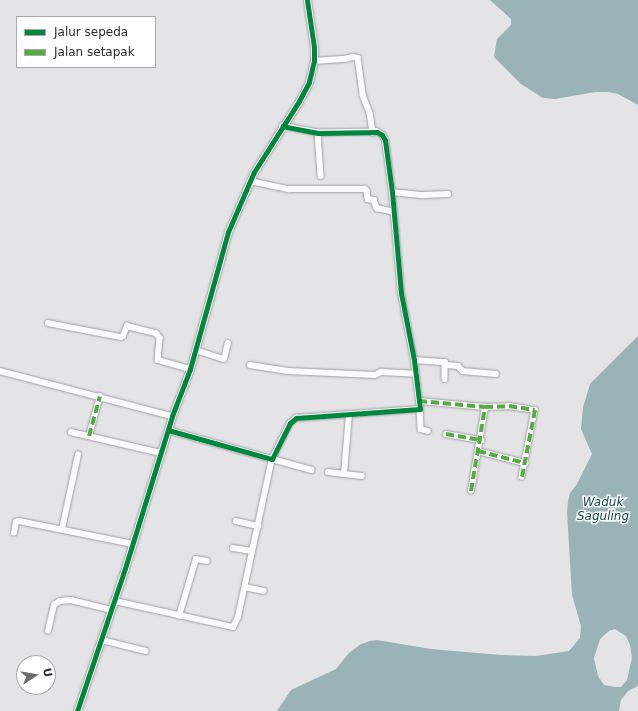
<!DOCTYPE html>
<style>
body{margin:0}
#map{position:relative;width:638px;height:711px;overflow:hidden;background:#e4e4e7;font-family:"DejaVu Sans",sans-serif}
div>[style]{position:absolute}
.water>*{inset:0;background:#99b3b7}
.roads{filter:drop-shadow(0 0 1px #a0a0a3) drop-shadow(0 0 1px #a0a0a3)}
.minor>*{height:5.5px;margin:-2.75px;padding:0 2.75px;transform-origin:2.75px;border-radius:2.75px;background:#fbfbfb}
.tertiary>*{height:7px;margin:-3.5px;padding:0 3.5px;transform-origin:3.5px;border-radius:3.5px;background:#fbfbfb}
.quiet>*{height:4px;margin-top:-2px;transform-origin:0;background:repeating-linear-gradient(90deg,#54ab44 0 8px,transparent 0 12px)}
.cycleway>*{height:5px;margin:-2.5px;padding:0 2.5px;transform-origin:2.5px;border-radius:2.5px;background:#00873e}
span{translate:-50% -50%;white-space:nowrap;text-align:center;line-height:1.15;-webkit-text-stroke:3px #fff;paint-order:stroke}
.water-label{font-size:12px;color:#0c464d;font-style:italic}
.legend{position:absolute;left:16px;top:16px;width:140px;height:52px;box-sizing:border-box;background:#fff;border:1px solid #aaaaab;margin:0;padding:5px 7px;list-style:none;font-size:12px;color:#2b2b2c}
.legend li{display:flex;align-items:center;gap:8px;height:20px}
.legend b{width:20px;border:1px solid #aaaaab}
.north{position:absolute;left:16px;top:655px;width:40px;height:40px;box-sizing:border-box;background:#fff;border:1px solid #aaaaab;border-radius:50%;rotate:78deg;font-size:11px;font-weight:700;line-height:16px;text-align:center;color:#2b2b2c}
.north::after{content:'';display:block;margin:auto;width:14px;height:18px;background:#6c6c6d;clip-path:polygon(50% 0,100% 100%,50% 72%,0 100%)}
</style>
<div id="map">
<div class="water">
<div style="clip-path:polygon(490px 0,638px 0,638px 105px,618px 94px,608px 92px,595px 92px,555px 99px,543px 98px,521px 84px,494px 57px,497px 39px,511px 25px,511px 19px)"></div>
<div style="clip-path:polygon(evenodd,638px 336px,638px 686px,628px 691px,621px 700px,619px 711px,277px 711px,291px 690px,336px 669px,349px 653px,361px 644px,370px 641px,377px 640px,431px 649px,501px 655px,536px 656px,569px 651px,580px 638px,581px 626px,572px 595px,567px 512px,568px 501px,570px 493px,577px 484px,592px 454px,581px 429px,583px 407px,590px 384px,638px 336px,615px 629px,626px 636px,630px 645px,632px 658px,627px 680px,621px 687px,615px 687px,604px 685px,598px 676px,594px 658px,600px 639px,609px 631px,615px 629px)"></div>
</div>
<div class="roads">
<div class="minor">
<div style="left:314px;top:61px;width:31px;rotate:-4deg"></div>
<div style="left:345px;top:59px;width:8px;rotate:-14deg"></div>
<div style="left:353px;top:57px;width:5px;rotate:11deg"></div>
<div style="left:358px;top:58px;width:37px;rotate:82deg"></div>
<div style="left:363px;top:95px;width:19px;rotate:69deg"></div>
<div style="left:370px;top:113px;width:20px;rotate:81deg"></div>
<div style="left:318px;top:133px;width:43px;rotate:86deg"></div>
<div style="left:250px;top:181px;width:40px;rotate:12deg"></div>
<div style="left:289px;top:189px;width:76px"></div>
<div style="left:365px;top:189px;width:3px;rotate:45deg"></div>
<div style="left:367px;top:191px;width:8px;rotate:83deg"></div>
<div style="left:368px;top:199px;width:6px;rotate:9deg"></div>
<div style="left:374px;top:200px;width:9px;rotate:69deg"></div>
<div style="left:377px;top:208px;width:17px;rotate:13deg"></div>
<div style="left:392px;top:192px;width:31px;rotate:6deg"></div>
<div style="left:423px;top:195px;width:25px;rotate:-2deg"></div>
<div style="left:48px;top:323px;width:74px;rotate:10.9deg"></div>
<div style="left:121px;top:337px;width:2px;rotate:-27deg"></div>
<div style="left:123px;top:336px;width:11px;rotate:-68deg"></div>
<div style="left:127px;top:326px;width:30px;rotate:14deg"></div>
<div style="left:156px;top:333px;width:6px;rotate:51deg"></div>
<div style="left:160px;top:338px;width:22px;rotate:95deg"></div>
<div style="left:158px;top:360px;width:33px;rotate:16deg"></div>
<div style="left:196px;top:350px;width:29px;rotate:18deg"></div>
<div style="left:224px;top:359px;width:16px;rotate:-76deg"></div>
<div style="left:414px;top:360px;width:31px;rotate:4deg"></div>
<div style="left:445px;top:362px;width:17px;rotate:90deg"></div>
<div style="left:250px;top:365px;width:38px;rotate:9deg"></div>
<div style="left:288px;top:371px;width:87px;rotate:2.6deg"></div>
<div style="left:375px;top:375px;width:7px;rotate:-27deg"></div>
<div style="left:381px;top:372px;width:35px;rotate:3deg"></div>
<div style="left:446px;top:365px;width:12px;rotate:5deg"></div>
<div style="left:458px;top:366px;width:7px;rotate:45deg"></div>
<div style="left:463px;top:371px;width:33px;rotate:5deg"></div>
<div style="left:0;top:371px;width:178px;rotate:14.7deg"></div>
<div style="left:419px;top:401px;width:66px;rotate:5.2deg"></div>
<div style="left:485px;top:407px;width:24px;rotate:-2deg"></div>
<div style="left:509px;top:406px;width:26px;rotate:9deg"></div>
<div style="left:535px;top:410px;width:68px;rotate:101deg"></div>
<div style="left:420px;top:409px;width:20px;rotate:87deg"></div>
<div style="left:421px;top:429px;width:7px;rotate:16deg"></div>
<div style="left:168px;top:430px;width:108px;rotate:15.6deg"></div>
<div style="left:272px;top:459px;width:40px;rotate:-63.4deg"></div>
<div style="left:290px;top:423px;width:8px;rotate:-40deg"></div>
<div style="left:296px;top:418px;width:124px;rotate:-4.2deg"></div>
<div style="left:420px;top:409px;width:49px;rotate:-97deg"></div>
<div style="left:414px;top:360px;width:68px;rotate:-101deg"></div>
<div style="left:401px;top:293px;width:101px;rotate:-95.1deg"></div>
<div style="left:392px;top:192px;width:52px;rotate:-97.7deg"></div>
<div style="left:385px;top:140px;width:6px;rotate:-121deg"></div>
<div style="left:382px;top:135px;width:6px;rotate:-149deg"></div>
<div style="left:377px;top:132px;width:59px;rotate:179deg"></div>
<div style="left:318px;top:133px;width:36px;rotate:-169deg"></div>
<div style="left:71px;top:432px;width:92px;rotate:13.1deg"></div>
<div style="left:446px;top:434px;width:36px;rotate:10deg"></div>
<div style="left:89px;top:436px;width:41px;rotate:-74.6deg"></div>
<div style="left:478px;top:451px;width:49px;rotate:14.3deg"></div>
<div style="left:328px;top:472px;width:16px;rotate:7deg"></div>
<div style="left:344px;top:474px;width:59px;rotate:-85.2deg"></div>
<div style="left:344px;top:474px;width:18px;rotate:6deg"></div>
<div style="left:471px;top:491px;width:85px;rotate:-80.5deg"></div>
<div style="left:236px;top:521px;width:23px;rotate:13deg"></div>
<div style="left:62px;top:529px;width:76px;rotate:-77.8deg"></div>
<div style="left:14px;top:533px;width:11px;rotate:-80deg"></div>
<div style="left:16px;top:522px;width:3px;rotate:-18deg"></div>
<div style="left:19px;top:521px;width:116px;rotate:11.4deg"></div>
<div style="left:233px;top:548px;width:19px;rotate:9deg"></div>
<div style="left:245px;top:587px;width:19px;rotate:12deg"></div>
<div style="left:115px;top:601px;width:121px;rotate:12.4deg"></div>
<div style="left:233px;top:627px;width:11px;rotate:-63deg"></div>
<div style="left:238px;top:617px;width:162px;rotate:-77.9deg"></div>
<div style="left:272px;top:459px;width:41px;rotate:15.4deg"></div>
<div style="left:179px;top:616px;width:59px;rotate:-73.4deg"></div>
<div style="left:196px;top:559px;width:11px;rotate:10deg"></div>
<div style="left:48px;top:631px;width:27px;rotate:-77deg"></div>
<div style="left:54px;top:605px;width:7px;rotate:-34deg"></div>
<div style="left:60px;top:601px;width:11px;rotate:-5deg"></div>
<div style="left:71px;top:600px;width:42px;rotate:13.7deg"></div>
<div style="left:102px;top:640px;width:45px;rotate:14deg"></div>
</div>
<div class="tertiary">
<div style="left:77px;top:711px;width:154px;rotate:-71.4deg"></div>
<div style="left:126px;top:565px;width:156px;rotate:-72.8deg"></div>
<div style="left:172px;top:416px;width:50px;rotate:-69deg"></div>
<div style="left:190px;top:369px;width:142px;rotate:-74.5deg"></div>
<div style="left:228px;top:232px;width:65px;rotate:-66.6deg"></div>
<div style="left:254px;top:172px;width:84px;rotate:-57.6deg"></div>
<div style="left:299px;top:101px;width:21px;rotate:-62deg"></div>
<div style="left:309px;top:82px;width:22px;rotate:-77deg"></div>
<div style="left:314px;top:61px;width:14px;rotate:-90deg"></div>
<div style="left:314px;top:47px;width:48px;rotate:-98.5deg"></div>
</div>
</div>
<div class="quiet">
<div style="left:419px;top:401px;width:66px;rotate:5.2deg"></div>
<div style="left:485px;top:407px;width:24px;rotate:-2deg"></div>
<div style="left:509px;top:406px;width:26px;rotate:9deg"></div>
<div style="left:535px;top:410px;width:68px;rotate:101deg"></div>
<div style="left:446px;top:434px;width:36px;rotate:10deg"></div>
<div style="left:89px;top:436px;width:41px;rotate:-74.6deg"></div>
<div style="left:478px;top:451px;width:49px;rotate:14.3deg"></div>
<div style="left:471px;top:491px;width:85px;rotate:-80.5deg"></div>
</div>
<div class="cycleway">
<div style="left:168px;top:430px;width:108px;rotate:15.6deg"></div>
<div style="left:272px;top:459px;width:40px;rotate:-63.4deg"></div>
<div style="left:290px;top:423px;width:8px;rotate:-40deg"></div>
<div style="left:296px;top:418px;width:124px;rotate:-4.2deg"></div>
<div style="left:420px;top:409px;width:49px;rotate:-97deg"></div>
<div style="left:414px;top:360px;width:68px;rotate:-101deg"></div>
<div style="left:401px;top:293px;width:101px;rotate:-95.1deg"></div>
<div style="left:392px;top:192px;width:52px;rotate:-97.7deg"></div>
<div style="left:385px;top:140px;width:6px;rotate:-121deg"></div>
<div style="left:382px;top:135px;width:6px;rotate:-149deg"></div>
<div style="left:377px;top:132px;width:59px;rotate:179deg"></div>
<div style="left:318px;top:133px;width:36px;rotate:-169deg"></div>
<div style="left:77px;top:711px;width:154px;rotate:-71.4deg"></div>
<div style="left:126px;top:565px;width:156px;rotate:-72.8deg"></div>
<div style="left:172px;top:416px;width:50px;rotate:-69deg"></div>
<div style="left:190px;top:369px;width:142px;rotate:-74.5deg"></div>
<div style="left:228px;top:232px;width:65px;rotate:-66.6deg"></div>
<div style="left:254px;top:172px;width:84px;rotate:-57.6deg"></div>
<div style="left:299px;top:101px;width:21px;rotate:-62deg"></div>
<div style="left:309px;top:82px;width:22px;rotate:-77deg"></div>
<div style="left:314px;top:61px;width:14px;rotate:-90deg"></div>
<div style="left:314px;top:47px;width:48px;rotate:-98.5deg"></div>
</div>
<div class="water-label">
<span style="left:603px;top:510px">Waduk<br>Saguling</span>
</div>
<ul class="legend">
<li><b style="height:5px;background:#00873e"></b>Jalur sepeda</li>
<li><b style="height:5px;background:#54ab44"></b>Jalan setapak</li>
</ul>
<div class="north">U</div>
</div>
